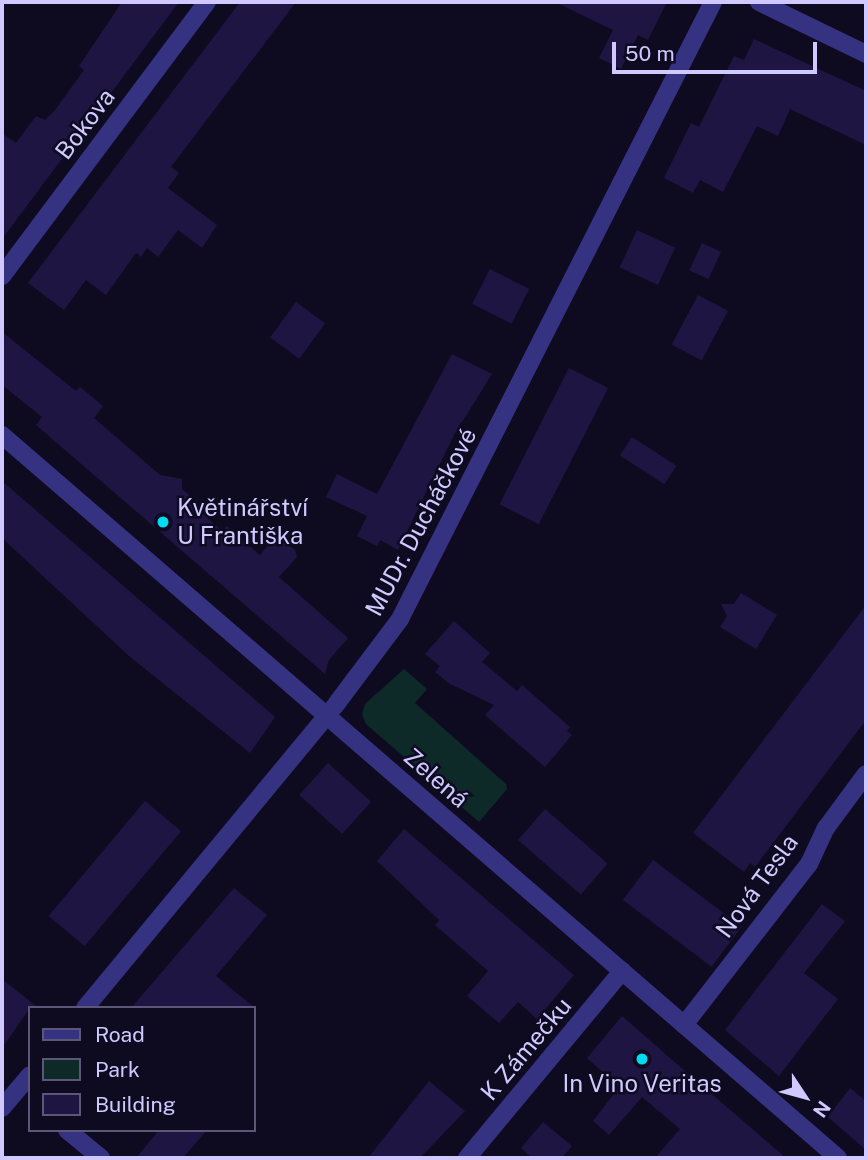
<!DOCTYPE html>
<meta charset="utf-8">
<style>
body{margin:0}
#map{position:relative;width:868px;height:1160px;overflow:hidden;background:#0e0b20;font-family:"Public Sans",sans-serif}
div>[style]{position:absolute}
.green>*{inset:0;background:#0d2a29}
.building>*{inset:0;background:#1f1542;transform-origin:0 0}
.minor>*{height:18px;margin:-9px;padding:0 9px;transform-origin:9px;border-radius:9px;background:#363282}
.dots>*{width:19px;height:19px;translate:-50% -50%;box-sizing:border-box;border:4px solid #0e0b20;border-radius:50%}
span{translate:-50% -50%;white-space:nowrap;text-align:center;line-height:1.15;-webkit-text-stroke:5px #0e0b20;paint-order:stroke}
.street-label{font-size:24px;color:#d0c9ff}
.poi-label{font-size:24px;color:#d0c9ff}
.left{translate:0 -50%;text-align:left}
.frame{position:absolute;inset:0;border:4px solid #d0c9ff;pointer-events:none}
.legend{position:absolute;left:28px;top:1006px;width:228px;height:126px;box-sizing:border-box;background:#0e0b20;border:2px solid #5c5779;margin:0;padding:9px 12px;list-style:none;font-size:21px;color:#d0c9ff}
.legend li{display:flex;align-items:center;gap:14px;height:35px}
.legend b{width:35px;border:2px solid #5c5779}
.north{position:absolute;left:770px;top:1062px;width:70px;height:70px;-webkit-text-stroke:5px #0e0b20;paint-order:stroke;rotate:126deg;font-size:19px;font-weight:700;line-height:28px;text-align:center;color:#d0c9ff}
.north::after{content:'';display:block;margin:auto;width:24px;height:32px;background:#d0c9ff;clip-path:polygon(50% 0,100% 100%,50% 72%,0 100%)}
.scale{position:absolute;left:612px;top:42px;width:205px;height:32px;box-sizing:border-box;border:4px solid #d0c9ff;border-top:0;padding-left:9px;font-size:21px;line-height:24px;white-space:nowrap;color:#d0c9ff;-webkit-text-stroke:5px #0e0b20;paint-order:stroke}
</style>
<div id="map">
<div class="green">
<div style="clip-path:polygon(404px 669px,427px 689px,415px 703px,506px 784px,507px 789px,479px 822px,366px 724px,362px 714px,365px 704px)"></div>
</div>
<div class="building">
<div style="clip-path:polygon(122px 2px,179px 2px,2px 239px,2px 133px,16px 143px,36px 116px,45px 120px,55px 110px,84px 70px,79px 66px)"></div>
<div style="clip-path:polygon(240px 2px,296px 2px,171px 167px,179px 173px,168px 188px,217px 225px,202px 248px,178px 230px,158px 257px,147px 248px,141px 257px,136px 253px,106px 295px,86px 280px,64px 310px,28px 283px)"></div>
<div style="clip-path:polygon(555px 2px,667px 2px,648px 40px,638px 35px,621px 69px,599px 58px,613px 30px)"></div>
<div style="clip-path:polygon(754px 39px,866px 91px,866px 145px,790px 109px,778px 136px,757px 126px,723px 192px,700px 180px,693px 193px,664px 178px,691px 123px,699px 127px,734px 56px,744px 60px)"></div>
<div style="left:637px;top:230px;width:42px;height:41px;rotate:25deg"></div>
<div style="left:702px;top:243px;width:21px;height:30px;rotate:25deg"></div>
<div style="left:490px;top:269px;width:44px;height:39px;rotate:27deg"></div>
<div style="left:698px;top:295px;width:34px;height:56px;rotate:28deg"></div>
<div style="left:296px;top:302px;width:36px;height:44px;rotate:36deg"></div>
<div style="clip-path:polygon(2px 332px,76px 391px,80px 387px,103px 406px,94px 418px,160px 475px,182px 479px,182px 489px,194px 499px,191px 503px,222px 531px,227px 526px,260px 555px,277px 535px,295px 550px,297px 557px,279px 577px,348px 638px,329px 660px,325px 674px,36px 425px,42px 417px,2px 385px)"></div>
<div style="clip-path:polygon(452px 354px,492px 374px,454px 435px,398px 550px,380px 540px,377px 546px,357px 536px,367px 516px,326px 497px,337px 474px,377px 494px)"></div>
<div style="left:569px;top:368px;width:44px;height:153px;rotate:27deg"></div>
<div style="left:632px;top:437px;width:53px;height:22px;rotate:33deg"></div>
<div style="clip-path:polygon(2px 481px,275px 717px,250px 753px,129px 656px,2px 538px)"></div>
<div style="clip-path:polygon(741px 593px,777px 615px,756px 649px,720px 627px,727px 616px,721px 604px,734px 604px)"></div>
<div style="clip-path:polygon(866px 605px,866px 720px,755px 867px,750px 863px,744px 872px,693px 833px)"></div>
<div style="clip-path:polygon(454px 621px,490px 653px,482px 662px,517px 691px,522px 685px,570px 727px,567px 731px,572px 735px,545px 767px,485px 715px,494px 705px,450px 684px,435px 672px,440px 666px,425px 654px)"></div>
<div style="left:328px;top:763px;width:58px;height:43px;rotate:42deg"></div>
<div style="left:145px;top:801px;width:47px;height:150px;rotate:40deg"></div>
<div style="left:545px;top:809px;width:83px;height:41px;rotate:41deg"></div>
<div style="clip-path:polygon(404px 829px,574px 975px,537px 1019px,518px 1002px,499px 1023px,467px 996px,488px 971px,435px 925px,439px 920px,377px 861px)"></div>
<div style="left:653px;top:860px;width:111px;height:50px;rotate:37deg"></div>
<div style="clip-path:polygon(234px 888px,267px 915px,216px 976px,255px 1008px,131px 1008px)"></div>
<div style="clip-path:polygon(822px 904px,845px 921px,804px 973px,838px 999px,779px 1076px,725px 1030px)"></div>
<div style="clip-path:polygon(2px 979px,36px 1006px,30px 1008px,2px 1048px)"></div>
<div style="clip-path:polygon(622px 1016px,678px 1065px,786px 1158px,655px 1158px,680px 1129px,642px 1097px,609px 1135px,593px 1121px,619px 1087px,587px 1058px)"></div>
<div style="clip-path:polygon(429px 1081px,465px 1111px,420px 1158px,368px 1158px)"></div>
<div style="clip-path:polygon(850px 1088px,866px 1101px,866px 1150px,828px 1117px)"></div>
<div style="clip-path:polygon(543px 1122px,572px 1146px,562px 1158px,532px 1158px,521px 1148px)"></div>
<div style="clip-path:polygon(159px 1130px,207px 1130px,183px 1158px,136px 1158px)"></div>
</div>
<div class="minor">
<div style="left:759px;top:2px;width:119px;rotate:25.9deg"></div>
<div style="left:2px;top:276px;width:342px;rotate:-53.2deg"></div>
<div style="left:2px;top:435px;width:1105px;rotate:40.85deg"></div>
<div style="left:85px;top:1008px;width:396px;rotate:-50.4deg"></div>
<div style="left:337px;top:703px;width:105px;rotate:-53.1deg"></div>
<div style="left:400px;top:619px;width:692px;rotate:-63.1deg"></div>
<div style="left:684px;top:1025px;width:204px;rotate:-52.2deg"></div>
<div style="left:809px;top:864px;width:40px;rotate:-65deg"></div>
<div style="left:826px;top:828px;width:67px;rotate:-53.5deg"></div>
<div style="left:2px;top:1108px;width:43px;rotate:-49.7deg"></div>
<div style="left:67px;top:1130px;width:44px;rotate:39.5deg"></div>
<div style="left:467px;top:1158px;width:243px;rotate:-50.3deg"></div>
</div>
<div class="dots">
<div style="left:163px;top:522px;background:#00dbf4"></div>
<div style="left:642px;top:1059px;background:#00dbf4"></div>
</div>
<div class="street-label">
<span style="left:85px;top:124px;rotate:-53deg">Bokova</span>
<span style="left:421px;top:522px;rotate:-62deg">MUDr. Ducháčkové</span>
<span style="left:436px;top:778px;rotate:41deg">Zelená</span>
<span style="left:757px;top:886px;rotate:-54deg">Nová Tesla</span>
<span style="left:526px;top:1049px;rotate:-50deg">K Zámečku</span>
</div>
<div class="poi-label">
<span class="left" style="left:177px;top:522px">Květinářství<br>U Františka</span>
<span style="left:642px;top:1084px">In Vino Veritas</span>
</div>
<div class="frame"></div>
<ul class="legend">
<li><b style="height:9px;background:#363282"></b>Road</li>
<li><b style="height:19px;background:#0d2a29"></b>Park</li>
<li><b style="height:19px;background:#1f1542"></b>Building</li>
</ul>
<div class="north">N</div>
<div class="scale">50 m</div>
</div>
